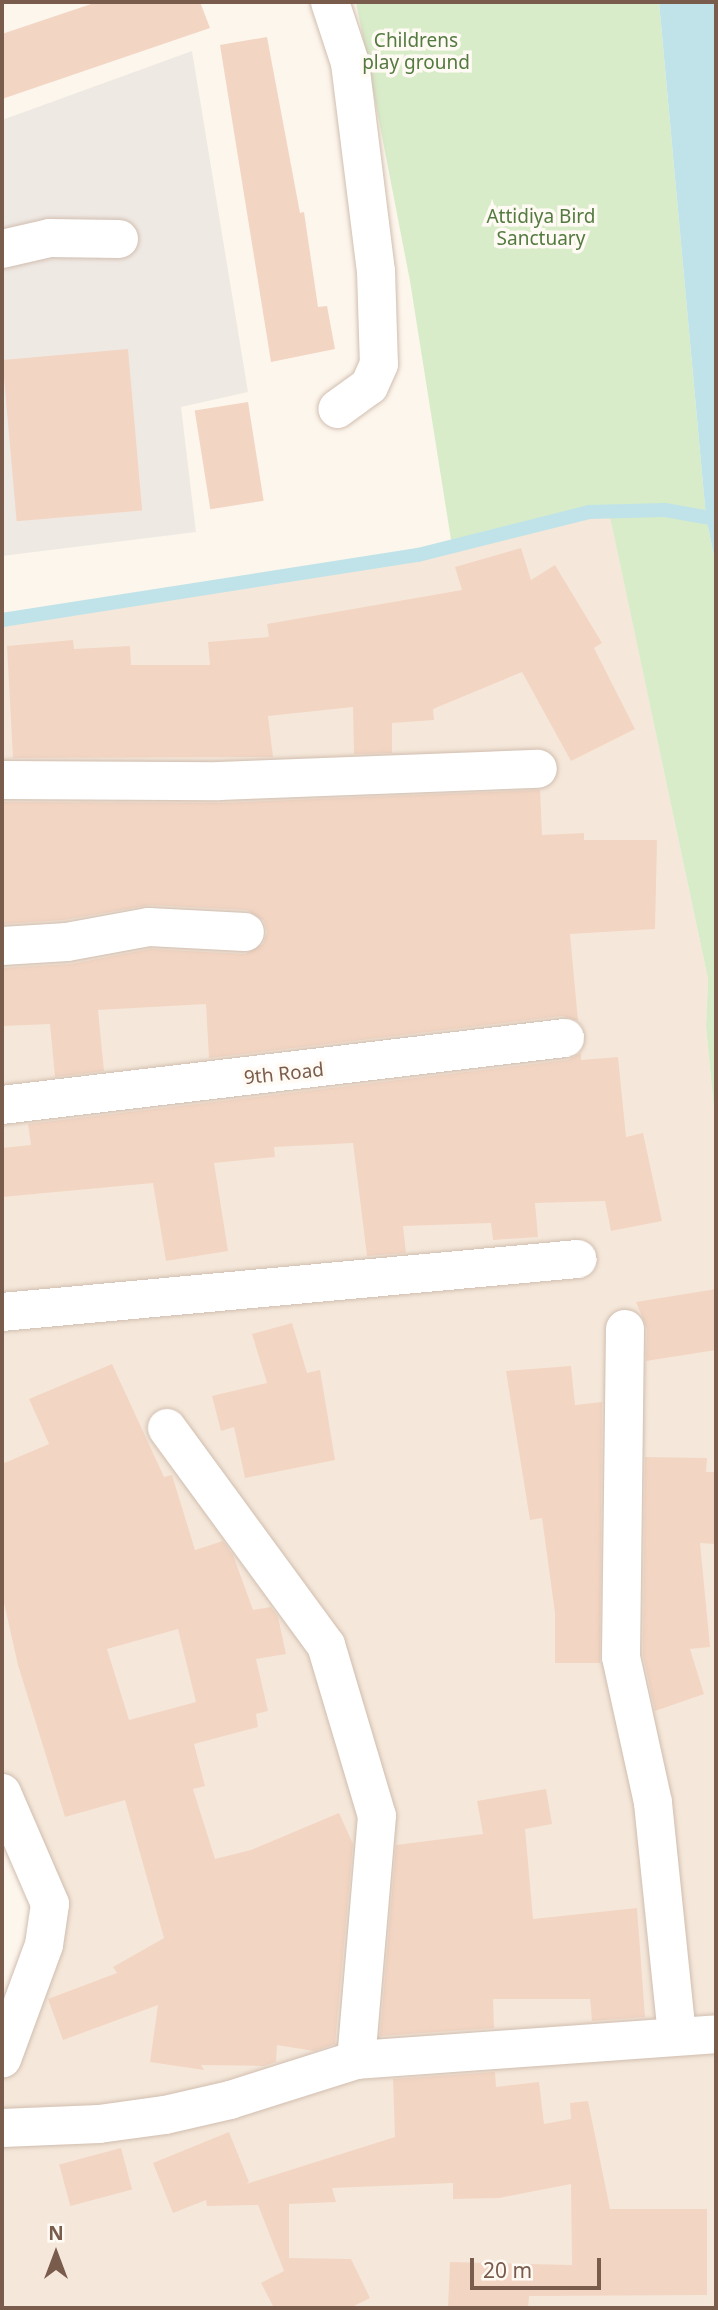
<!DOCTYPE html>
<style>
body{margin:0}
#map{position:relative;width:718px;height:2310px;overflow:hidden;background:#fdf6ec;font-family:"Noto Sans",sans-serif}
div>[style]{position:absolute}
.residential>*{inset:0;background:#f5e8da}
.industrial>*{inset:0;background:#efe9e4}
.green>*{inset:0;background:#d8ecc9}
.water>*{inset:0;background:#bfe3e8}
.stream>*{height:14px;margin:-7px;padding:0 7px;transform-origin:7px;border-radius:7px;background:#bfe3e8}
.building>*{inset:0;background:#f3d5c3;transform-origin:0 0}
.roads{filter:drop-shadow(0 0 2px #d1beb0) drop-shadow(0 0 2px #d1beb0)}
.minor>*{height:38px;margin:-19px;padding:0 19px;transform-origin:19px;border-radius:19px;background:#fff}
span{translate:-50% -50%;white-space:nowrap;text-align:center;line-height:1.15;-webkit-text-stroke:7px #fffaf3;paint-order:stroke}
.park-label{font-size:19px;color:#537a41}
.street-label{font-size:19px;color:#7a5c4d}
.frame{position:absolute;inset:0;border:4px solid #7a5c4d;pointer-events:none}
.north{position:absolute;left:21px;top:2219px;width:70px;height:70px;-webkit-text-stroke:5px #fffaf3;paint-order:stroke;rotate:0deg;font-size:19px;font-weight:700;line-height:28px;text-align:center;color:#7a5c4d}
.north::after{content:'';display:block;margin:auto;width:24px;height:32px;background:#7a5c4d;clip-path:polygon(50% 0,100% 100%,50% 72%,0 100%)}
.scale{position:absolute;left:470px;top:2258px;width:131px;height:32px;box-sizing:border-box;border:4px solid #7a5c4d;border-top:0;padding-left:9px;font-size:21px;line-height:24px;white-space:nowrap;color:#7a5c4d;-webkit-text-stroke:5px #fffaf3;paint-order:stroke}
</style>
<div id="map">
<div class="residential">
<div style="clip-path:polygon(609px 511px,708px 979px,706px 1027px,716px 1130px,716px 2308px,2px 2308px,2px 2043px,55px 1926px,2px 1799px,2px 620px,418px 555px,589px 512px)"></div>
</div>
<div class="industrial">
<div style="clip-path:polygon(192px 51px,248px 392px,181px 407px,196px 532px,2px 556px,2px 120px)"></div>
</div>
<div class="green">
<div style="clip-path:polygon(356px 2px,659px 2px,706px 517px,716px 566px,716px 1130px,706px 1027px,708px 979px,609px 512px,589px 512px,452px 546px,410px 281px)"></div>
</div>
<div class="water">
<div style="clip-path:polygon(659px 2px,716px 2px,716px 566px,706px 517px)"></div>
</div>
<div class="stream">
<div style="left:2px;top:620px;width:421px;rotate:-8.9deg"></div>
<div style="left:418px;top:555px;width:176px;rotate:-14.1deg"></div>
<div style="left:589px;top:512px;width:76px;rotate:-1.5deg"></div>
<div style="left:665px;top:510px;width:52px;rotate:10deg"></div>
</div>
<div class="building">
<div style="clip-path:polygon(97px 2px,200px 2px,210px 28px,2px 99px,2px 34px)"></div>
<div style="clip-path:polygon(267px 37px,300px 213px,304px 212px,318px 307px,327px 306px,335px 349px,271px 362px,220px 45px)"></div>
<div style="left:128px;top:349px;width:162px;height:126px;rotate:85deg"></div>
<div style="left:248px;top:402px;width:100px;height:54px;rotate:81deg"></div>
<div style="clip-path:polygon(521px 548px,531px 580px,555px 565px,602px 643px,594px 648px,635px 729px,571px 761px,522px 672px,433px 709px,434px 720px,392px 723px,392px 753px,354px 754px,353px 707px,268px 716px,273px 757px,13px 758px,7px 646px,73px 640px,74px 649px,130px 646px,131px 665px,210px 665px,208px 642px,269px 637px,267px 624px,462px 590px,455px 567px)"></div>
<div style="clip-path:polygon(540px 790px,542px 835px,584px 833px,584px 840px,657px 840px,655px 929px,570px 934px,578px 1021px,562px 1016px,209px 1058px,206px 1004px,98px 1010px,104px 1071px,55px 1077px,50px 1024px,2px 1026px,2px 968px,71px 964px,150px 949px,245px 954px,263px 944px,267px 932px,264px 921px,247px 910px,150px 905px,64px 920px,2px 924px,2px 802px,220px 803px)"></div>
<div style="clip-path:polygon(581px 1053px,581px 1060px,618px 1057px,626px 1137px,643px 1133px,662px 1221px,611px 1231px,605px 1201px,535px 1203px,538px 1237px,493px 1240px,491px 1223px,403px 1226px,406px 1253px,367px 1256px,353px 1143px,274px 1147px,275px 1157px,214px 1163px,228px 1251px,166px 1261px,153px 1183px,2px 1197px,2px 1148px,31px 1145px,28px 1124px,568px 1060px)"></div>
<div style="clip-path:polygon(716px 1289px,716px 1350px,646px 1361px,647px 1329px,636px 1302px)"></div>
<div style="clip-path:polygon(292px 1323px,307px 1373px,320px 1370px,335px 1460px,245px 1478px,234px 1427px,221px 1431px,212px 1396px,267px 1383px,252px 1334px)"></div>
<div style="clip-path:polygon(evenodd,112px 1364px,164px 1477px,172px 1475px,195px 1550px,223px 1541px,233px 1555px,253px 1610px,271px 1607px,278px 1617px,286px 1654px,256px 1659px,268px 1711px,256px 1714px,258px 1727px,194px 1744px,205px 1786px,193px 1789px,215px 1859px,251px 1850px,339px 1813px,353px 1844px,335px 2044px,314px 2051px,277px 2045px,276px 2062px,264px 2066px,201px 2065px,204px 2070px,150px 2062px,158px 2005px,63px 2040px,48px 1999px,117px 1973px,113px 1967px,164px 1938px,125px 1800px,65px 1817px,18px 1665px,2px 1594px,2px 1464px,49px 1444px,29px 1399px,112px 1364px,178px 1629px,196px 1702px,129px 1720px,107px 1649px,178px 1629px)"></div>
<div style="clip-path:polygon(571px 1366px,575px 1405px,602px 1402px,600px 1663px,555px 1663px,555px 1613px,542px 1518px,530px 1520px,506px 1371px)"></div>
<div style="clip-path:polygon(645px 1457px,707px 1458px,706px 1472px,716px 1472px,716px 1544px,700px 1543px,710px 1647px,690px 1649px,704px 1694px,655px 1711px,643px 1655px)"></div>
<div style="clip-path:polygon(546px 1789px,552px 1824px,525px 1829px,533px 1919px,637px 1908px,645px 2017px,592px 2021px,590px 1999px,493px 1999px,494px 2028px,380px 2036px,396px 1845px,483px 1834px,477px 1801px)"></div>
<div style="clip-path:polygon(495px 2072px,496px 2087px,539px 2082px,544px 2124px,571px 2119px,570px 2103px,588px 2101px,610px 2209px,707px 2209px,707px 2295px,529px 2296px,528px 2308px,448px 2308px,450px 2262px,572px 2265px,571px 2184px,499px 2198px,453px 2199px,453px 2183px,332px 2188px,336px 2202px,289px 2204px,289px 2258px,351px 2259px,370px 2298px,350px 2308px,274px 2308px,261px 2283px,284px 2271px,258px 2205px,207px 2206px,206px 2200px,173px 2213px,153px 2163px,229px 2132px,249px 2182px,246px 2184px,395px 2137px,393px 2079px)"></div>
<div style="left:121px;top:2148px;width:43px;height:64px;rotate:75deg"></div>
</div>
<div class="roads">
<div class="minor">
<div style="left:330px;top:2px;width:64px;rotate:71.8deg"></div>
<div style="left:350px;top:63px;width:210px;rotate:82.9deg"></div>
<div style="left:376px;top:271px;width:93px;rotate:88.2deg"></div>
<div style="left:379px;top:364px;width:24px;rotate:114deg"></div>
<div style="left:369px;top:386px;width:39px;rotate:144deg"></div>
<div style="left:2px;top:249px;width:49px;rotate:-12.9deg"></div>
<div style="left:50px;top:238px;width:69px;rotate:0.8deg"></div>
<div style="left:2px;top:780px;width:217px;rotate:0.3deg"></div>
<div style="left:219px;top:781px;width:319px;rotate:-2.2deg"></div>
<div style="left:2px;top:946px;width:65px;rotate:-3.5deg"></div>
<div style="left:67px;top:942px;width:83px;rotate:-10.4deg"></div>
<div style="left:149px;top:927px;width:96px;rotate:3deg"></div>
<div style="left:2px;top:1105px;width:567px;rotate:-6.79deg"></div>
<div style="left:2px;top:1312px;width:578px;rotate:-5.26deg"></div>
<div style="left:625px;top:1329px;width:328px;rotate:90.7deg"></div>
<div style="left:621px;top:1657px;width:149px;rotate:77.6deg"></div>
<div style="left:653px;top:1803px;width:234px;rotate:84.1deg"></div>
<div style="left:167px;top:1428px;width:269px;rotate:53.8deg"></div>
<div style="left:326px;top:1645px;width:178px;rotate:73.4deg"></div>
<div style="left:377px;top:1816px;width:245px;rotate:94.9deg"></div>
<div style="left:2px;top:1793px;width:121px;rotate:66.6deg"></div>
<div style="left:50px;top:1904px;width:41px;rotate:98.3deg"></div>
<div style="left:44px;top:1945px;width:121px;rotate:110.2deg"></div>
<div style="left:2px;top:2128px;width:97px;rotate:-2.4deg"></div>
<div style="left:99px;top:2124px;width:67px;rotate:-7.8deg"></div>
<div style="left:165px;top:2115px;width:67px;rotate:-13deg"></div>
<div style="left:230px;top:2100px;width:132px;rotate:-17.6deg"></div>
<div style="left:356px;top:2060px;width:361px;rotate:-4.1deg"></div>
</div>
</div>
<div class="park-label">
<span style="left:416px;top:52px">Childrens<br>play ground</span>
<span style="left:541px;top:228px">Attidiya Bird<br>Sanctuary</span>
</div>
<div class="street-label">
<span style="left:284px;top:1074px;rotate:-6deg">9th Road</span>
</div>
<div class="frame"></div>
<div class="north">N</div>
<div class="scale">20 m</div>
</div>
